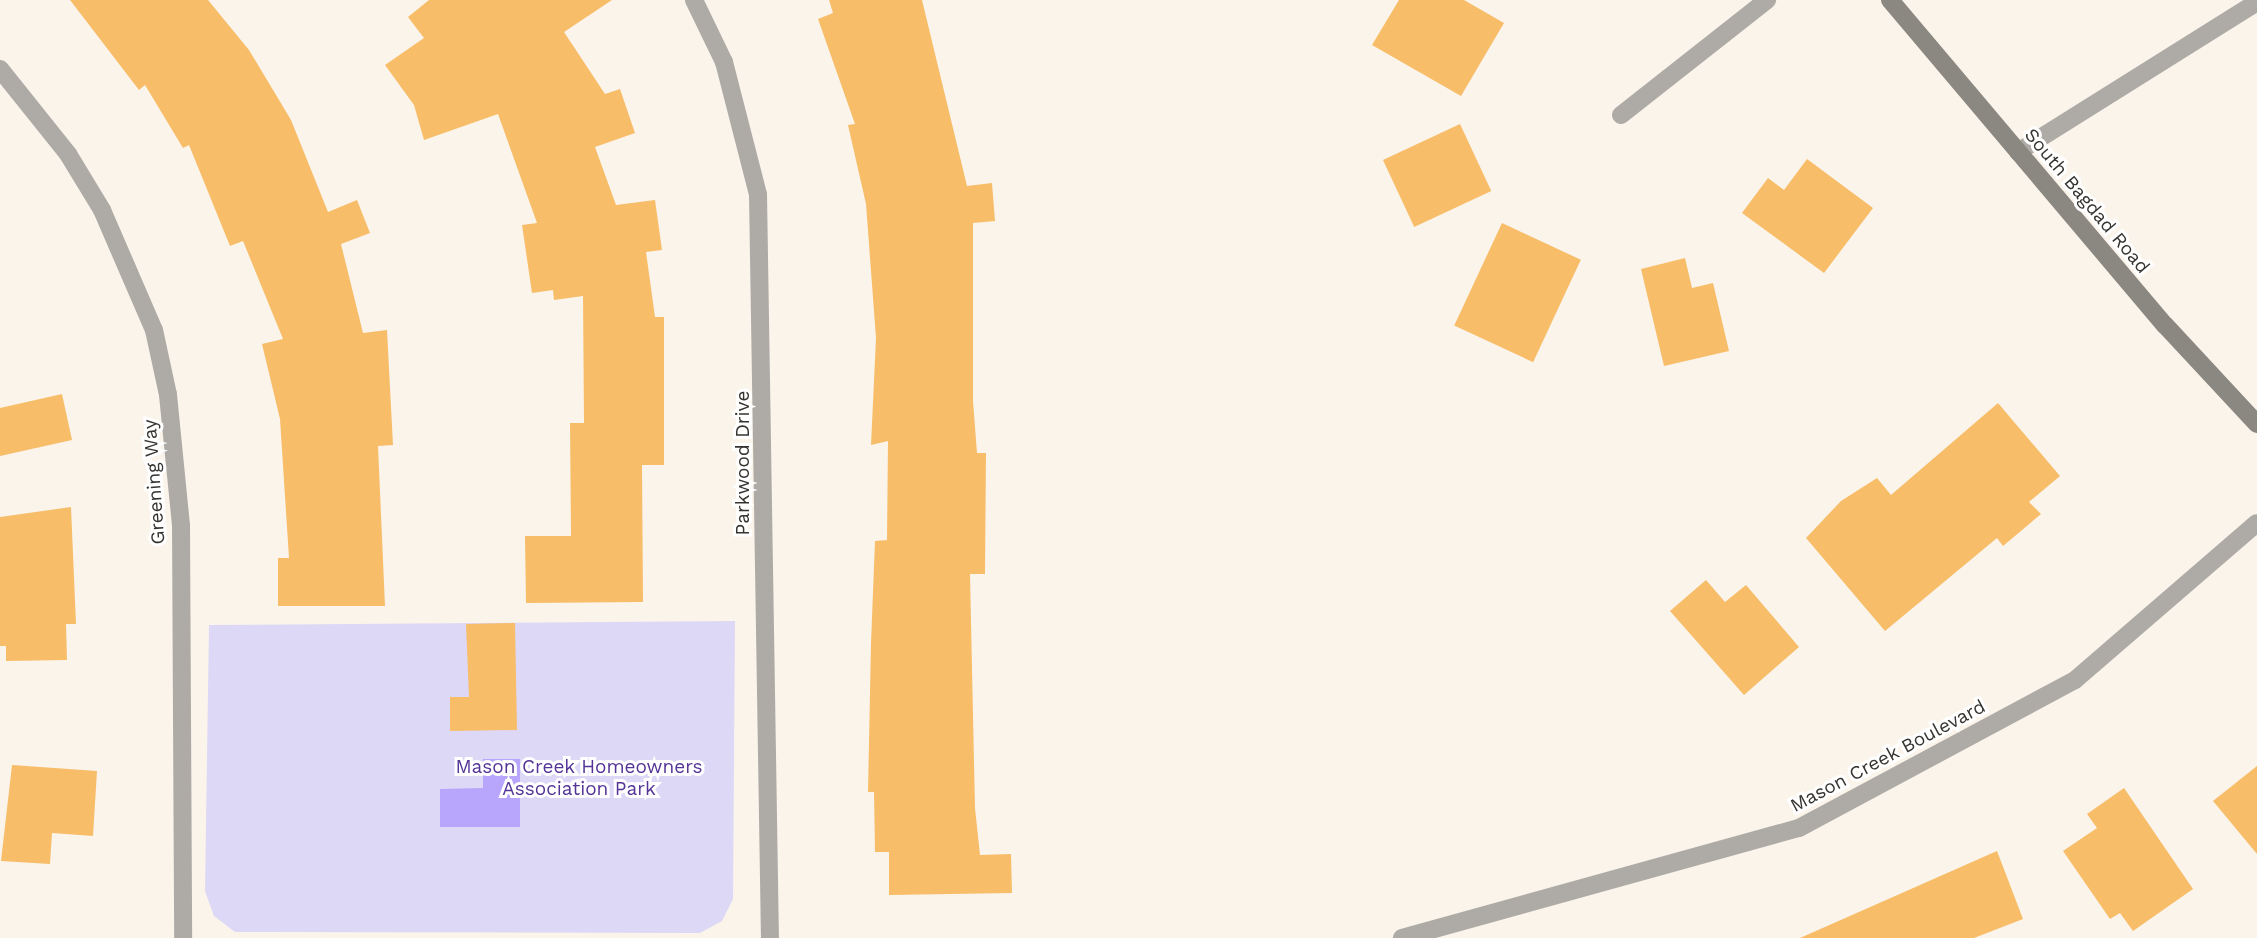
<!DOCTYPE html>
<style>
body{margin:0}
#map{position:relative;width:2257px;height:938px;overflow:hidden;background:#fbf4eb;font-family:"Work Sans",sans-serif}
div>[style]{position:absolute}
.green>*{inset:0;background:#ddd8f6}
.water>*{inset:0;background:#b8a6fc}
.building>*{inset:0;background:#f7bd69;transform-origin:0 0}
.street>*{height:18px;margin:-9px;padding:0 9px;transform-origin:9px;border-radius:9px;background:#aeaba7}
.secondary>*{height:18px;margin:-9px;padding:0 9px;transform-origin:9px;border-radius:9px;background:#8b8781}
span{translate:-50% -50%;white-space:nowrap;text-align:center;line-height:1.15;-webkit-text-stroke:6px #fff;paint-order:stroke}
.street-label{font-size:19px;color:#363430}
.park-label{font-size:19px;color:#543597}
</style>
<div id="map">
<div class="green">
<div style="clip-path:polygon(735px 621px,733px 899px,722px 921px,700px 933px,235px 932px,214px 916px,205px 891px,209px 625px)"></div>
</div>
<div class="water">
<div style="clip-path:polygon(483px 759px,520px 759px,520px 827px,440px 827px,440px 789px,483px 788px)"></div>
</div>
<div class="building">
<div style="clip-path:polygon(70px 0,208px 0,249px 50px,291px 120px,328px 212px,357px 200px,370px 233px,341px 244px,363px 333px,387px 330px,393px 445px,378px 446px,385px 606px,278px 606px,278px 558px,289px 558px,280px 419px,262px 344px,283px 339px,243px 241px,230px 246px,189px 145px,183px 148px,145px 85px,139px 90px)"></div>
<div style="clip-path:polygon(429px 0,612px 0,564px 32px,605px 94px,620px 89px,635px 133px,595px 147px,616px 205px,655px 200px,662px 250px,646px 252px,655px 317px,664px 317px,664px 465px,642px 465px,643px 602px,526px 603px,525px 536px,571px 536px,570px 423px,584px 423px,583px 296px,554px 300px,553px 290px,532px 293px,522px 225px,537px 223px,498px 114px,424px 140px,414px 105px,385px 65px,424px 38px,408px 17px)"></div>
<div style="clip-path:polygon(829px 0,922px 0,967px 186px,992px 183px,995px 221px,973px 223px,973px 401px,977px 453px,986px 453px,985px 574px,970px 574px,975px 808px,980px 855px,1011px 854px,1012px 893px,889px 895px,889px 852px,875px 852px,874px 792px,868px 792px,871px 643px,875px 541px,887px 540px,888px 441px,871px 445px,876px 338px,866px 204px,848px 125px,855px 124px,818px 19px,833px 13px)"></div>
<div style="clip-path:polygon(1399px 0,1464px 0,1504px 23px,1461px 96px,1372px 45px)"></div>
<div style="left:1460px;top:124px;width:74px;height:85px;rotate:65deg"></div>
<div style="clip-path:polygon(1807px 159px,1873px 208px,1824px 273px,1742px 213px,1768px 178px,1784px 190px)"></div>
<div style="left:1502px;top:223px;width:87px;height:113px;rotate:25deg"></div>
<div style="clip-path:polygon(1685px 258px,1692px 288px,1713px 283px,1729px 351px,1664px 366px,1641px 269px)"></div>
<div style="clip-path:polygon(62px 394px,72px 440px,0 456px,0 408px)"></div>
<div style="clip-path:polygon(1998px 403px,2060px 476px,2029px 502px,2041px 514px,2003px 546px,1997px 538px,1885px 631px,1806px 538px,1841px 501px,1877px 478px,1891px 495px)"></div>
<div style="clip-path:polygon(71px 507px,76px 624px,66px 624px,67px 660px,6px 661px,6px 646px,0 646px,0 517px)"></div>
<div style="clip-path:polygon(1706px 580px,1725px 602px,1746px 585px,1799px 647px,1744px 695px,1670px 611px)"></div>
<div style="clip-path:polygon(515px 623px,517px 730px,450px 731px,450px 697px,469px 697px,466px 624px)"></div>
<div style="clip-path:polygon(12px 765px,97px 771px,93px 836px,52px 833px,50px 864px,1px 861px)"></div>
<div style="clip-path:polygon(2257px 766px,2257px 854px,2213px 801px)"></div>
<div style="clip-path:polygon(2124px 788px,2193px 889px,2133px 931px,2120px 913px,2110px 919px,2063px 851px,2097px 828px,2087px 814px)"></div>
<div style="clip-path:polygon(1997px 851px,2023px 919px,1974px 938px,1800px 938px)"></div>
</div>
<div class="street">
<div style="left:694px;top:0;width:69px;rotate:64.2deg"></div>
<div style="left:724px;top:62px;width:136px;rotate:75.6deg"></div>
<div style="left:758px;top:194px;width:744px;rotate:89.08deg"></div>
<div style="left:0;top:69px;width:109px;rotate:51.3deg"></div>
<div style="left:68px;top:154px;width:66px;rotate:58.7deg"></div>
<div style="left:102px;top:210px;width:131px;rotate:66.6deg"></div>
<div style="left:154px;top:330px;width:66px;rotate:77.8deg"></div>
<div style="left:168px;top:395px;width:131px;rotate:84.3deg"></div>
<div style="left:181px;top:525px;width:413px;rotate:89.7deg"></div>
<div style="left:1621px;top:115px;width:186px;rotate:-38.2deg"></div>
<div style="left:2018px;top:152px;width:282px;rotate:-32.1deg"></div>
<div style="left:1402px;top:938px;width:412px;rotate:-15.5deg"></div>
<div style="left:1799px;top:828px;width:313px;rotate:-28.2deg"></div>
<div style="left:2075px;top:680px;width:240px;rotate:-40.8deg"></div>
</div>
<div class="secondary">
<div style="left:1890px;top:0;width:426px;rotate:49.8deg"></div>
<div style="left:2165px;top:325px;width:135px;rotate:47.1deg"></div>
</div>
<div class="street-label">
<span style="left:2087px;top:201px;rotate:50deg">South Bagdad Road</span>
<span style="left:743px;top:463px;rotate:-90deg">Parkwood Drive</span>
<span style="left:154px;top:482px;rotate:-94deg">Greening Way</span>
<span style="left:1888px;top:756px;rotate:-28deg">Mason Creek Boulevard</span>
</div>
<div class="park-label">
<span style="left:579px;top:778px">Mason Creek Homeowners<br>Association Park</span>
</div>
</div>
